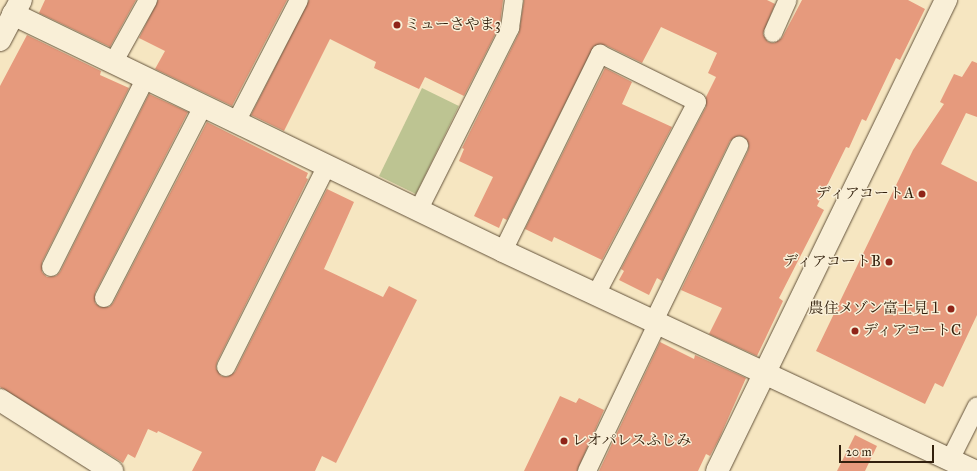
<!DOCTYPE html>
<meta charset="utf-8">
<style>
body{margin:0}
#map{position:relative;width:977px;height:471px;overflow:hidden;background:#f6e6c1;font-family:"IM FELL Great Primer","Noto Serif JP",serif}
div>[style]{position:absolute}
.green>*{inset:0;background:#bdc492;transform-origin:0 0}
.building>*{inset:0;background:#e69a7d}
.roads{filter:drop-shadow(0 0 1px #63523a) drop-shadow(0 0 1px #63523a)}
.service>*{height:18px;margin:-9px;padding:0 9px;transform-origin:9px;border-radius:9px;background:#f9efd7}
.minor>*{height:22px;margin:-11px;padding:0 11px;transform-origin:11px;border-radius:11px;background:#f9efd7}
.dots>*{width:11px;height:11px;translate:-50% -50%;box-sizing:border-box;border:2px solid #f9efd7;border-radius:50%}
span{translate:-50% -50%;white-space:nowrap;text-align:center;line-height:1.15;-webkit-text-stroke:3px #f9efd7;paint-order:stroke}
.poi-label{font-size:15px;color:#32200d}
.left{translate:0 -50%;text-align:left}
.right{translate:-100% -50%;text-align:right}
.scale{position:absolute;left:839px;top:445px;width:95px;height:18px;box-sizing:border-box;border:2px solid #32200d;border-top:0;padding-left:5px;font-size:12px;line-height:14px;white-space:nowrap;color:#32200d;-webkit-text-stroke:3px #f9efd7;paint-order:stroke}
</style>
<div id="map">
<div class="green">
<div style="left:422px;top:88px;width:41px;height:98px;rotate:26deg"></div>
</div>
<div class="building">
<div style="clip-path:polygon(45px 0,136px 0,110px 47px,39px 13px)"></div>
<div style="clip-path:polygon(158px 0,287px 0,232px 106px,155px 69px,165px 51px,139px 38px)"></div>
<div style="clip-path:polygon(309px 0,503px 0,500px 25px,464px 96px,425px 77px,419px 89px,374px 68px,376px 62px,330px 39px,284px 131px,251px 115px)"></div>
<div style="clip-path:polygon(524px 0,767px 0,775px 4px,763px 34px,768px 42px,774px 43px,782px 38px,802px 0,908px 0,925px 9px,900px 60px,896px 58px,866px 121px,862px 119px,849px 148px,846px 147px,817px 206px,824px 210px,779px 298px,783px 301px,757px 356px,709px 334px,722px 308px,681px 290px,748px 151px,749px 145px,744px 137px,738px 136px,730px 141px,662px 281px,657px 278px,649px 295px,619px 280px,624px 271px,621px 269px,706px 107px,706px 97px,716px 77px,708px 73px,717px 53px,661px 27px,642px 63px,605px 45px,594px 46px,507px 220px,503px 218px,499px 228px,474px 216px,493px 177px,459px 161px,464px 149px,462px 148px,519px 33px)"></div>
<div style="clip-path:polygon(27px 35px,101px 71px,100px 75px,129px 88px,42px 262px,42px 272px,47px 277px,56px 276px,60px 272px,149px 94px,188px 112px,95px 293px,95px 303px,100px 307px,109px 307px,113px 303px,207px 122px,308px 173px,306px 178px,308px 179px,217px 362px,216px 368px,221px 376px,227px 377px,235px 372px,327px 189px,354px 202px,324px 269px,383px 297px,389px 286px,417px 300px,336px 463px,322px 456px,315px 471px,192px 471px,202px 452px,158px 431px,157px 433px,148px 429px,135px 458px,128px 454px,123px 463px,0 387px,0 86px)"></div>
<div style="clip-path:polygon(972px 61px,977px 63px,977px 117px,966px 113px,941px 164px,977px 182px,977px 315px,943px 387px,935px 383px,925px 404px,816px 351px,913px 150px,944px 104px,940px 102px,954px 74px,962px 77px)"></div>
<div style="clip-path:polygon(605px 68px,632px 82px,622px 104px,672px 127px,602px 260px,554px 237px,552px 242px,525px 229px)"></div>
<div style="clip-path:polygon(660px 342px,694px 359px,695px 355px,746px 378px,719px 439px,710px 456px,706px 454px,698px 471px,599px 471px)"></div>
<div style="clip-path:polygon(560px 396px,576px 403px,579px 398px,604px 410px,577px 471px,524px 471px)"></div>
<div style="clip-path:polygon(855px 435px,877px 446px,865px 471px,837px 471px)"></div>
</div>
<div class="roads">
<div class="service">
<div style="left:773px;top:33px;width:36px;rotate:-66deg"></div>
<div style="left:113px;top:63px;width:72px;rotate:-60.9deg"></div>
<div style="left:236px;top:122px;width:137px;rotate:-62.7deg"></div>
<div style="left:419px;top:209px;width:203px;rotate:-63.3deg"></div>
<div style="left:510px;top:28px;width:28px;rotate:-82deg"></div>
<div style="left:503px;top:251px;width:220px;rotate:-63.8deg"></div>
<div style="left:600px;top:54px;width:108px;rotate:26.3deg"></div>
<div style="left:697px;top:102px;width:217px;rotate:117.7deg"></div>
<div style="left:51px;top:267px;width:210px;rotate:-63.4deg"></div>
<div style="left:104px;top:298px;width:216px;rotate:-62.7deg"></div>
<div style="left:654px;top:321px;width:195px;rotate:-64.1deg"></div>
<div style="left:226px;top:367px;width:226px;rotate:-63.4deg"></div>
<div style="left:950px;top:460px;width:60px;rotate:-63.4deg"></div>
<div style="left:587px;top:471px;width:163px;rotate:-64.5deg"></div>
</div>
<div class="minor">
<div style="left:13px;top:14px;width:544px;rotate:25.81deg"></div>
<div style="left:503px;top:251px;width:520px;rotate:25.04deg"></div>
<div style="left:0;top:40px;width:45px;rotate:-62.3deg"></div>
<div style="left:0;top:400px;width:133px;rotate:32.4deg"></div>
<div style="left:717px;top:471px;width:524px;rotate:-64.07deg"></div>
</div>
</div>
<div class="dots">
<div style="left:397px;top:25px;background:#8f2418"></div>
<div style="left:922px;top:194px;background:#8f2418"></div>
<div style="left:889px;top:262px;background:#8f2418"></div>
<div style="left:951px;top:309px;background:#8f2418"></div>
<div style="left:855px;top:331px;background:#8f2418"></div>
<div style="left:564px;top:441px;background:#8f2418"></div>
</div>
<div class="poi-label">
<span class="left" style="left:405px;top:25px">ミューさやま3</span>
<span class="right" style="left:914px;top:194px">ディアコートA</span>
<span class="right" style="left:881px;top:262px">ディアコートB</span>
<span class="right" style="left:943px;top:309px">農住メゾン富士見１</span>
<span class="left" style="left:863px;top:331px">ディアコートC</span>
<span class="left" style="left:572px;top:441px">レオパレスふじみ</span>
</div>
<div class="scale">20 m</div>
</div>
